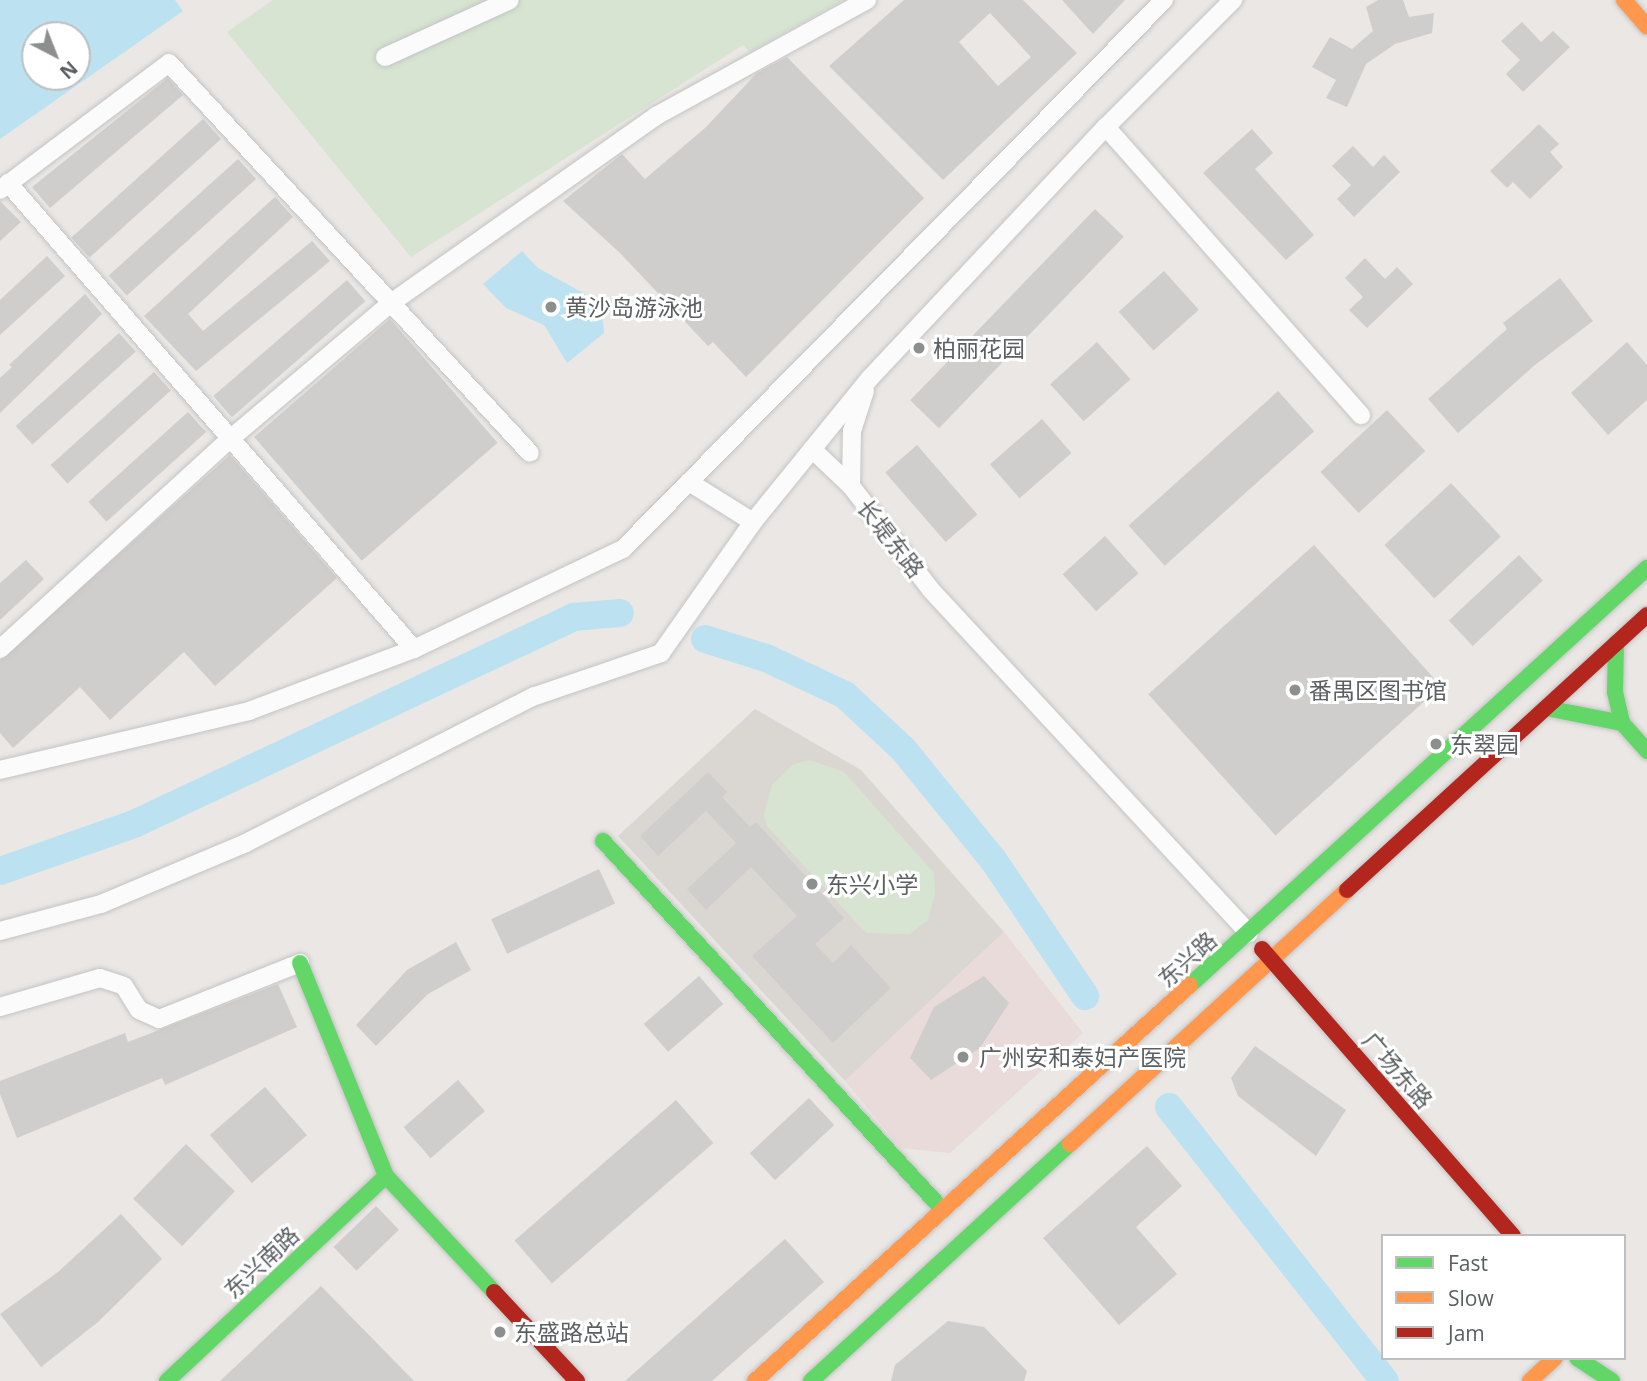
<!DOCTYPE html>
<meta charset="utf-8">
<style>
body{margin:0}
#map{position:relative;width:1647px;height:1381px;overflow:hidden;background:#eae7e4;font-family:"Open Sans","Noto Sans SC",sans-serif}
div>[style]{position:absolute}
.education>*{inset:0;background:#dad7d3}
.medical>*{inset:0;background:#e9dbda}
.green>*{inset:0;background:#d6e4d1}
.water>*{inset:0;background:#bce2f1}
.river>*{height:28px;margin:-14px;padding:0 14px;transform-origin:14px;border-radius:14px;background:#bce2f1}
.building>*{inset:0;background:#d0cecd;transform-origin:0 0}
.roads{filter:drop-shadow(0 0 2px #c4c4c4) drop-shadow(0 0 2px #c4c4c4)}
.street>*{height:18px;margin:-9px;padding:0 9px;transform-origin:9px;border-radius:9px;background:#fcfbfb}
.fast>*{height:16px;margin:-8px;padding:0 8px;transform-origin:8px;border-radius:8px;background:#63d668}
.slow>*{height:16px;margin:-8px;padding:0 8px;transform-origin:8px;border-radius:8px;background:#ff974d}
.jam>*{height:16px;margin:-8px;padding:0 8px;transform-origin:8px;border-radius:8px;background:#b3261e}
.dots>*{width:19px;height:19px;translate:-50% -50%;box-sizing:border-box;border:4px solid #fff;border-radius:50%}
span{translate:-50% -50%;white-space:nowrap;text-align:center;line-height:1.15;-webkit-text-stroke:6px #fff;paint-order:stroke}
.poi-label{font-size:23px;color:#5b5f61}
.left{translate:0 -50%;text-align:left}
.street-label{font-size:23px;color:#5b5f61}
.legend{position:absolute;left:1381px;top:1234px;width:245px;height:126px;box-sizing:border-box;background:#fff;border:2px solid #bdbfc0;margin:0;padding:9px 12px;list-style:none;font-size:21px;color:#5b5f61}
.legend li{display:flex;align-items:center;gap:14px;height:35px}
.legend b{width:35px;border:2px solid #bdbfc0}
.north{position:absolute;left:21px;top:21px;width:70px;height:70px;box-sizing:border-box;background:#fff;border:2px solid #bdbfc0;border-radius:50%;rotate:138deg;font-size:19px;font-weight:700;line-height:28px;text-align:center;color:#5b5f61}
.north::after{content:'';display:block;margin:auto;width:24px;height:32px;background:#8d8f8f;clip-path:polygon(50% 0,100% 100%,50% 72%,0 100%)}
</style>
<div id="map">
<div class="education">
<div style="clip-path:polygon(755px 709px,861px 770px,1004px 932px,845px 1081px,618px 836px)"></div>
</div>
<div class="medical">
<div style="clip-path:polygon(1004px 932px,1083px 1033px,950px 1153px,901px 1148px,845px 1081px)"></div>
</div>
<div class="green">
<div style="clip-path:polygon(273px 0,844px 0,750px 52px,743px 45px,411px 257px,227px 32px)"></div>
<div style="clip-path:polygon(810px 760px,844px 772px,934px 873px,935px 893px,928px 920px,910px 934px,866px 933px,767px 826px,764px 814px,772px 785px,794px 764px)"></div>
</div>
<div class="water">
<div style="clip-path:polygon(evenodd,0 0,175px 0,183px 11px,0 139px,0 0,35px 35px,77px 35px,77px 77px,35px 77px,35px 35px)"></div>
<div style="clip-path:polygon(522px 251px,538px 268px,585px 294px,603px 321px,604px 333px,567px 363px,544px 325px,506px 308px,483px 284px)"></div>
</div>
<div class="river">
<div style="left:705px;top:639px;width:64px;rotate:17.3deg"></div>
<div style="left:766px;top:658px;width:87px;rotate:25.1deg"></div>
<div style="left:845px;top:695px;width:79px;rotate:43deg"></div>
<div style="left:903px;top:749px;width:144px;rotate:50.9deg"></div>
<div style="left:994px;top:861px;width:163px;rotate:56deg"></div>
<div style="left:0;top:871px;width:142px;rotate:-19.3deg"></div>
<div style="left:134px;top:824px;width:485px;rotate:-25.2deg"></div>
<div style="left:573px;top:617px;width:47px;rotate:-4.9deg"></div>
<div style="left:1169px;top:1107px;width:349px;rotate:51.8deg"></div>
</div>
<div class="building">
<div style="clip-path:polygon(evenodd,904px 0,1023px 0,1077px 53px,943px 180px,829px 66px,904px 0,990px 13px,1031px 57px,998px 86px,959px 42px,990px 13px)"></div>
<div style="clip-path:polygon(1062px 0,1125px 0,1093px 34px)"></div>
<div style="clip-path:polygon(1378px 0,1403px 0,1409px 17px,1434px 13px,1432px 33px,1395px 44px,1366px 64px,1347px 107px,1326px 98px,1336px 80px,1312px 67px,1330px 37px,1352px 49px,1373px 31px,1366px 7px)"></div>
<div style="clip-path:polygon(1522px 22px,1541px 42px,1553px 31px,1570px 47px,1523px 92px,1506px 74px,1520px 60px,1501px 41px)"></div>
<div style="clip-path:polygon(787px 57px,924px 198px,746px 377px,713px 342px,708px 346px,620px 253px,563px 201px,622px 154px,645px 179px,705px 128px,757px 73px)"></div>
<div style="clip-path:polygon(168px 78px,183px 95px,50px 208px,32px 187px)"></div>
<div style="left:203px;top:119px;width:27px;height:177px;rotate:48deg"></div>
<div style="clip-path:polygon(1539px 124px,1559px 144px,1550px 152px,1563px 167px,1530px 199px,1513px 182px,1507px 188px,1490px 171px)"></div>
<div style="clip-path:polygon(1252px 129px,1273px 153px,1255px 169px,1314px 235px,1286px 260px,1203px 173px)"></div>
<div style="clip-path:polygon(1353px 146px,1373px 167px,1384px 155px,1400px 172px,1354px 217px,1337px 199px,1351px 185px,1332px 166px)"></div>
<div style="left:238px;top:159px;width:27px;height:174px;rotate:48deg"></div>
<div style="clip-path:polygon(275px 197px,293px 217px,188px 314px,203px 331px,312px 241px,330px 261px,196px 371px,144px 316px)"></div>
<div style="clip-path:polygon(0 201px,21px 222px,0 241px)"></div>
<div style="left:1095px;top:209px;width:40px;height:266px;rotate:44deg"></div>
<div style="clip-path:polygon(47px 256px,65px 276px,0 335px,0 300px)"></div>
<div style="clip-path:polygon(1365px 258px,1385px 279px,1397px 267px,1413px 284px,1367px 328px,1349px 310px,1363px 297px,1345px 278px)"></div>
<div style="left:1164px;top:271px;width:52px;height:61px;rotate:48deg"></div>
<div style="clip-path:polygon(1560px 278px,1593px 321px,1535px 365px,1458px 433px,1428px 399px,1507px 329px,1503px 323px)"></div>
<div style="left:347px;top:280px;width:28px;height:177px;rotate:49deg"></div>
<div style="clip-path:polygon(85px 294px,102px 314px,0 413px,0 378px,12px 367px,9px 365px)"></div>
<div style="left:390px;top:319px;width:164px;height:180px;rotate:49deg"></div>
<div style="left:119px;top:333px;width:25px;height:139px;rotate:48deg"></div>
<div style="left:1097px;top:342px;width:50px;height:63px;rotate:48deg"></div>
<div style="clip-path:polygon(1627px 342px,1647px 365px,1647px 400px,1608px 435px,1571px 393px)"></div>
<div style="left:154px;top:372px;width:25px;height:139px;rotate:48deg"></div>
<div style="left:1278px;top:391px;width:54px;height:201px;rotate:48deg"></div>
<div style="left:1387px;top:410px;width:56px;height:91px;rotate:47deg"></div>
<div style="left:188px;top:412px;width:27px;height:134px;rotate:48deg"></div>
<div style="left:1042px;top:419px;width:45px;height:69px;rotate:49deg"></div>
<div style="left:917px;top:445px;width:92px;height:42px;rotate:49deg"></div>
<div style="clip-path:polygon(230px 455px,337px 578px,215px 686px,184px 652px,110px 720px,80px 687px,13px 748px,0 733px,0 660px)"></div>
<div style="left:1451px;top:483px;width:73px;height:91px;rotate:47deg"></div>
<div style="left:1105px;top:536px;width:50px;height:57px;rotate:48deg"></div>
<div style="left:1314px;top:545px;width:190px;height:223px;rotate:48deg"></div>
<div style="left:1519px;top:555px;width:35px;height:96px;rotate:47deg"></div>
<div style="clip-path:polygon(26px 560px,44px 579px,0 620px,0 583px)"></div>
<div style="clip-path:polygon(708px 772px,727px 792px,722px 797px,750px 827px,756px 822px,844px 918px,815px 944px,833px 963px,851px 945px,891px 988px,833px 1043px,752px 956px,797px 916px,751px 867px,706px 910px,687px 889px,736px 843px,706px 811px,658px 856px,640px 836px)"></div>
<div style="left:599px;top:869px;width:38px;height:119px;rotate:65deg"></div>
<div style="clip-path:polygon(456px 942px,471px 970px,428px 994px,376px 1046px,356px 1025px,407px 970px)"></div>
<div style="left:699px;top:976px;width:37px;height:73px;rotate:49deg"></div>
<div style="clip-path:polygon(984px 976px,1009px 1003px,980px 1048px,931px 1080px,910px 1058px,934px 1007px)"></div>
<div style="clip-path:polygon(278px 984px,297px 1027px,165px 1085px,162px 1078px,17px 1138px,0 1094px,0 1081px,125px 1033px,128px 1042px)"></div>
<div style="clip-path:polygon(1255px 1046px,1346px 1110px,1316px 1156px,1238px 1096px,1231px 1078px)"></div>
<div style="left:458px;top:1080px;width:41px;height:72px;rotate:49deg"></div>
<div style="left:265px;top:1087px;width:64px;height:73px;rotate:49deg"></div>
<div style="left:809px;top:1098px;width:37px;height:81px;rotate:47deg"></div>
<div style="left:676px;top:1100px;width:57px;height:214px;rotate:49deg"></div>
<div style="left:186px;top:1144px;width:68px;height:76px;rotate:44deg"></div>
<div style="clip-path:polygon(1147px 1146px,1182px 1186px,1136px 1227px,1177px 1274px,1119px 1325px,1043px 1238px)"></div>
<div style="left:376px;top:1206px;width:33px;height:59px;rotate:46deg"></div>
<div style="clip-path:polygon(121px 1214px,162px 1259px,98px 1322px,41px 1367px,0 1314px,58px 1272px)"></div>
<div style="clip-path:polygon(785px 1239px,824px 1282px,712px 1381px,625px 1381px)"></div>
<div style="clip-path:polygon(321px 1286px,414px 1381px,220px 1381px)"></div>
<div style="clip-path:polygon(948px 1321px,984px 1327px,1027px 1371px,1024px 1381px,891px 1381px,895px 1365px)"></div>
</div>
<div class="roads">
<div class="street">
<div style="left:385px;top:57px;width:137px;rotate:-24.5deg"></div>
<div style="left:1106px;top:127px;width:385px;rotate:48.5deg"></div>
<div style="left:8px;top:183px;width:618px;rotate:48.94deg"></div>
<div style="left:0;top:190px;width:211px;rotate:-36.9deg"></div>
<div style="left:169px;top:63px;width:531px;rotate:47.21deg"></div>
<div style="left:812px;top:449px;width:54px;rotate:43.5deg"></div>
<div style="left:851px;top:486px;width:131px;rotate:52.4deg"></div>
<div style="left:931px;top:590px;width:468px;rotate:47.2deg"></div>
<div style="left:689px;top:482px;width:75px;rotate:32deg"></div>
<div style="left:851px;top:486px;width:55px;rotate:-89deg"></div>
<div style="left:852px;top:431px;width:42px;rotate:-72deg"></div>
<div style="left:0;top:649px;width:311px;rotate:-42.4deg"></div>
<div style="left:230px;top:439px;width:211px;rotate:-40.2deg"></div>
<div style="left:391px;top:303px;width:324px;rotate:-35.2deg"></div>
<div style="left:656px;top:116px;width:241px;rotate:-28.8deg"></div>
<div style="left:0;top:770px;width:256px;rotate:-13.3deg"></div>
<div style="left:249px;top:711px;width:176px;rotate:-20.6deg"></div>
<div style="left:414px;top:649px;width:232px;rotate:-25.6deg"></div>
<div style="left:623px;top:549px;width:771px;rotate:-45.42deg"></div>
<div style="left:0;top:931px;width:105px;rotate:-15deg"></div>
<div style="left:101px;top:904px;width:157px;rotate:-22.8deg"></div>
<div style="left:246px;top:843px;width:324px;rotate:-27deg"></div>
<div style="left:535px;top:696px;width:133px;rotate:-18.8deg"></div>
<div style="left:661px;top:653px;width:160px;rotate:-54.9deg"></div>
<div style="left:753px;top:522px;width:186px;rotate:-50.9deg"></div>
<div style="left:870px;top:378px;width:345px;rotate:-46.8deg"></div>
<div style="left:1106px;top:127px;width:180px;rotate:-45deg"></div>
<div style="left:0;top:1007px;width:104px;rotate:-16.2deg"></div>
<div style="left:100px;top:978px;width:25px;rotate:18deg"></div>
<div style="left:124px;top:986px;width:28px;rotate:58deg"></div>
<div style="left:139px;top:1010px;width:22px;rotate:24deg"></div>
<div style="left:159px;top:1019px;width:152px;rotate:-21.7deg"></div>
</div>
<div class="fast">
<div style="left:1616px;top:643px;width:49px;rotate:91.2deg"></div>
<div style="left:1615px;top:692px;width:32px;rotate:77deg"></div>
<div style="left:1546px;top:708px;width:77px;rotate:11.2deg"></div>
<div style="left:1622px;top:723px;width:38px;rotate:48deg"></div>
<div style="left:603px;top:841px;width:502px;rotate:47.34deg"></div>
<div style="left:300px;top:963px;width:230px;rotate:68deg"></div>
<div style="left:386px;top:1176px;width:158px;rotate:47deg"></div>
<div style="left:1190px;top:985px;width:619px;rotate:-42.38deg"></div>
<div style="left:1577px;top:1358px;width:42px;rotate:33.3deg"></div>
<div style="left:167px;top:1381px;width:300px;rotate:-43.1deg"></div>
<div style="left:811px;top:1381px;width:351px;rotate:-42.5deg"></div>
</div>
<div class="slow">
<div style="left:1624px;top:0;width:35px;rotate:49deg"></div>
<div style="left:1070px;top:1144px;width:376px;rotate:-42.5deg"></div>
<div style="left:755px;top:1381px;width:588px;rotate:-42.31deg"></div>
<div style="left:1530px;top:1381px;width:34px;rotate:-43deg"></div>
</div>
<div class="jam">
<div style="left:1347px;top:890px;width:407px;rotate:-42.5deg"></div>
<div style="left:1262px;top:949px;width:381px;rotate:48.8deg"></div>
<div style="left:494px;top:1292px;width:122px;rotate:47deg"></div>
</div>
</div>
<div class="dots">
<div style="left:551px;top:307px;background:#8d8f8f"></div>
<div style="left:919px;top:348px;background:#8d8f8f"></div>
<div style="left:1295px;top:690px;background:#8d8f8f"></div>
<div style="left:1436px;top:744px;background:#8d8f8f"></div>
<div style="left:812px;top:884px;background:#8d8f8f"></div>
<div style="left:963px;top:1057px;background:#8d8f8f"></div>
<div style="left:500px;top:1332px;background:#8d8f8f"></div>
</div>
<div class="poi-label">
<span class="left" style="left:565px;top:307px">黄沙岛游泳池</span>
<span class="left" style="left:933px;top:348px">柏丽花园</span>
<span class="left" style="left:1309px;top:690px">番禺区图书馆</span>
<span class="left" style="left:1450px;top:744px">东翠园</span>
<span class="left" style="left:826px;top:884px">东兴小学</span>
<span class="left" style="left:979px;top:1057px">广州安和泰妇产医院</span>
<span class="left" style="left:514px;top:1332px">东盛路总站</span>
</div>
<div class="street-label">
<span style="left:891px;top:538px;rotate:52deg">长堤东路</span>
<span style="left:1187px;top:959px;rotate:-42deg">东兴路</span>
<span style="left:1398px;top:1070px;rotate:49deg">广场东路</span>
<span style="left:261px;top:1262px;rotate:-43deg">东兴南路</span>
</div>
<ul class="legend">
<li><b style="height:9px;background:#63d668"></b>Fast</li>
<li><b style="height:9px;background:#ff974d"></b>Slow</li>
<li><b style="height:9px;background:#b3261e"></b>Jam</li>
</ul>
<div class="north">N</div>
</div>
